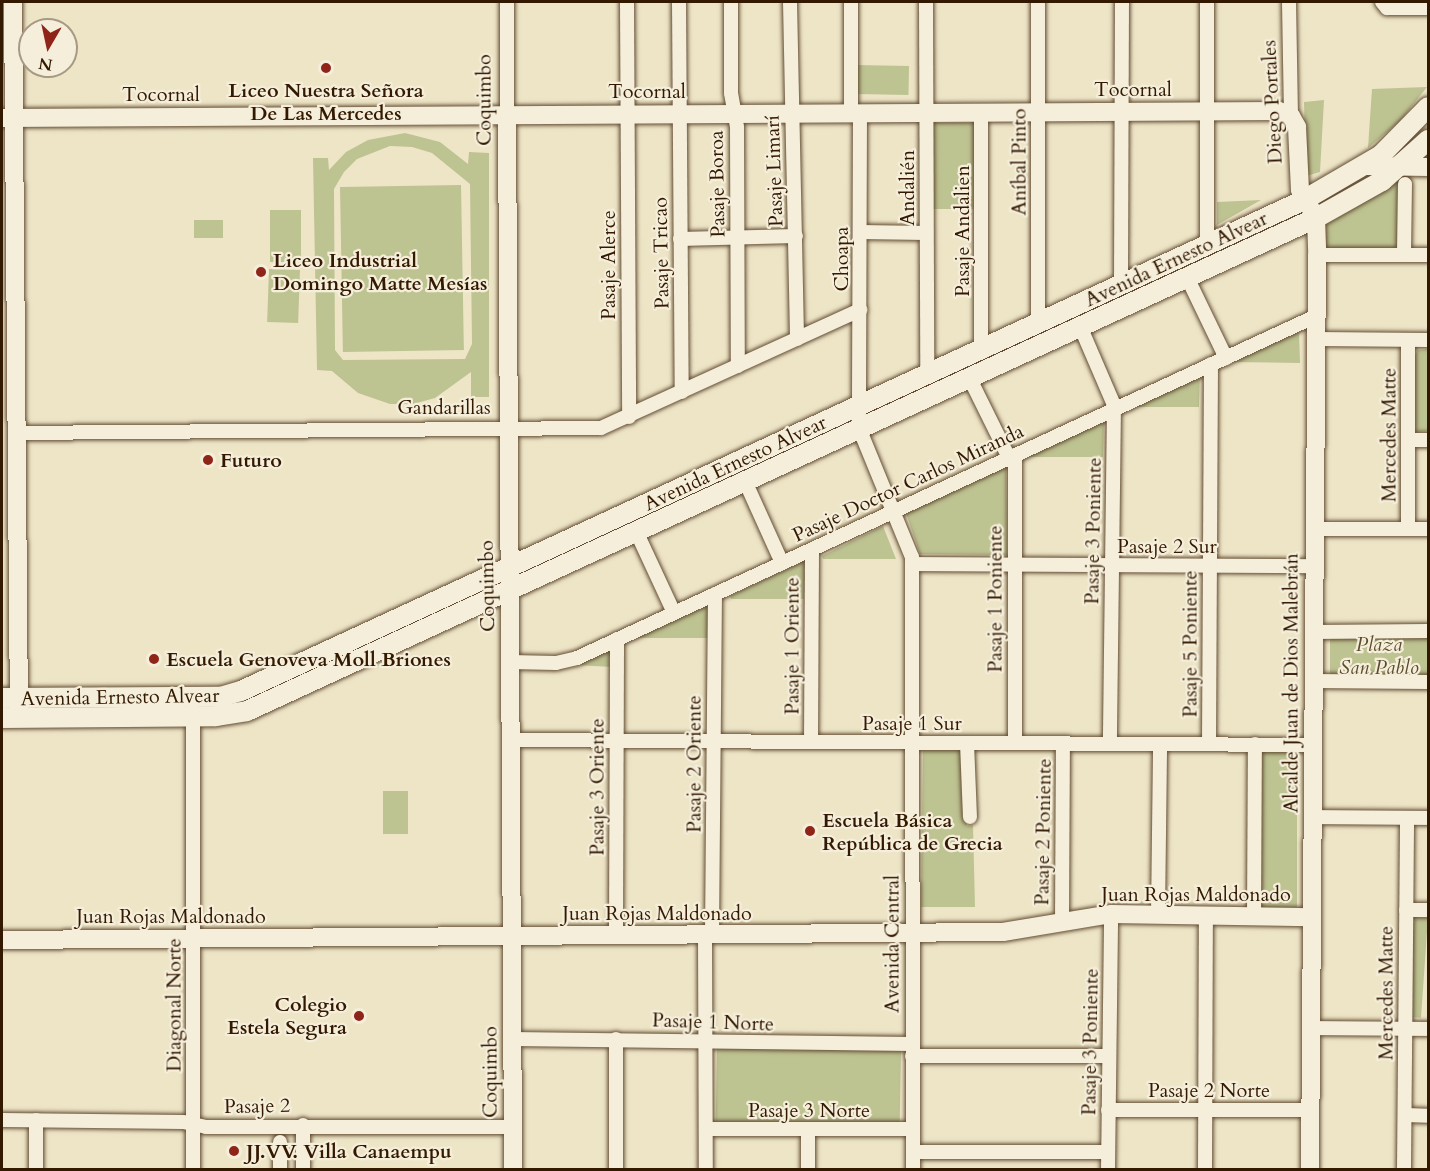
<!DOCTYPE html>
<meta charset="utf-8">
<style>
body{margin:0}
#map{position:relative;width:1430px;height:1171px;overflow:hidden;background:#eee5c7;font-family:Cardo,serif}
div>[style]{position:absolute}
.green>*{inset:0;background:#bec392;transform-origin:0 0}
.roads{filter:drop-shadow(0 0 2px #624c32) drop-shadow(0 0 2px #624c32)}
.minor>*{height:14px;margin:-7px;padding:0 7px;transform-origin:7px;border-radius:7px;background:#f4eedb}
.tertiary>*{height:18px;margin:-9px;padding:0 9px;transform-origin:9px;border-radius:9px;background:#f4eedb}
.secondary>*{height:20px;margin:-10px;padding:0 10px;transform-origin:10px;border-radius:10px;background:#f4eedb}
.dots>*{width:16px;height:16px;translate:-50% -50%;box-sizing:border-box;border:3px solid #f4eedb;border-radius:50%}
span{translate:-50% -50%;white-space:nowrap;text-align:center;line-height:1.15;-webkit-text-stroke:4.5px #f4eedb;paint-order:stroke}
.street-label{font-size:20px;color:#331900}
.poi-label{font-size:20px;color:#331900;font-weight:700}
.left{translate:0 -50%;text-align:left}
.right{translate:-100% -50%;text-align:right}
.park-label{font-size:20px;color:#5d4c2c;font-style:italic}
.frame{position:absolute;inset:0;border:3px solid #331900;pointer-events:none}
.north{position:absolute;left:18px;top:18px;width:60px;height:60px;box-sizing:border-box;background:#f4eedb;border:2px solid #a79983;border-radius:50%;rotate:189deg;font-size:16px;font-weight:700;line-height:24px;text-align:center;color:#331900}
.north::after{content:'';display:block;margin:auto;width:21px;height:27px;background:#8f2418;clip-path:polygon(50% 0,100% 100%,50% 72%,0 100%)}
</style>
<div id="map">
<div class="green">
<div style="left:856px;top:65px;width:53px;height:29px;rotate:1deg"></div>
<div style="clip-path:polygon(1427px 87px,1400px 121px,1368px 148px,1372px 89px)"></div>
<div style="clip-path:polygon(1324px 100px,1320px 172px,1306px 176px,1304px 102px)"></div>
<div style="left:933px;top:123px;width:45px;height:86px"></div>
<div style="clip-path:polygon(evenodd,405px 133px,440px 142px,468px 164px,469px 152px,489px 153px,489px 397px,471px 397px,471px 372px,435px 398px,413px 404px,390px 404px,358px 393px,332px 371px,317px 370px,313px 158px,328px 158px,329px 170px,346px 152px,368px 140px,405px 133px,390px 146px,412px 147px,432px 153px,470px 184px,472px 344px,465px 359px,343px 360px,335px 350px,334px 189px,344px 172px,357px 159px,390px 146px)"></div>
<div style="clip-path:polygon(1398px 180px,1397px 245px,1393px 249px,1321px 249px,1321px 224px,1358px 206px)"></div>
<div style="left:461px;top:185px;width:165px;height:121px;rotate:89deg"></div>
<div style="clip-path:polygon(1261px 200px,1217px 225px,1217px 202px)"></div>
<div style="left:270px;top:210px;width:31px;height:52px"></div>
<div style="left:194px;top:220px;width:29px;height:18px"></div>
<div style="left:269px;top:269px;width:31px;height:53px;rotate:2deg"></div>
<div style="clip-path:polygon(1299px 331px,1300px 363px,1227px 362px)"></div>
<div style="clip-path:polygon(1428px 349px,1428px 431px,1415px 432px,1415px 355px,1418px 350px)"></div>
<div style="clip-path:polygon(1200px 368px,1199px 407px,1126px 407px)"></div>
<div style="clip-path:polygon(1104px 418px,1103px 457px,1030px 457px,1029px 454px)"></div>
<div style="clip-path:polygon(1006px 466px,1007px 555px,920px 554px,906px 513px)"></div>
<div style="clip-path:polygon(883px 526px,896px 559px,823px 559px,822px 556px)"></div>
<div style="clip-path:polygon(806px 560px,804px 599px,731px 599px,730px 596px)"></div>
<div style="clip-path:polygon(710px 599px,708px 638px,635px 638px)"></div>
<div style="left:1330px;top:633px;width:98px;height:45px"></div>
<div style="clip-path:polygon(613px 647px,613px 667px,574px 665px)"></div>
<div style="clip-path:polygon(923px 748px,962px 748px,967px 826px,973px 825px,975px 907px,921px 907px)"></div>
<div style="left:1259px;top:750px;width:38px;height:157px"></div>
<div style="left:383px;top:791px;width:25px;height:43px"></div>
<div style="left:1414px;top:917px;width:14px;height:100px;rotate:4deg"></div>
<div style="left:717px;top:1048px;width:184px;height:75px;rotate:1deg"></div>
</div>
<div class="roads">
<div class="minor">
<div style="left:507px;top:2px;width:112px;rotate:90deg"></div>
<div style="left:627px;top:2px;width:415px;rotate:89.7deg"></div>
<div style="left:679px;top:2px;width:390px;rotate:89.6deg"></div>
<div style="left:731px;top:2px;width:91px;rotate:90deg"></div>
<div style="left:731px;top:93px;width:35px;rotate:80deg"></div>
<div style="left:737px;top:127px;width:239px;rotate:89.8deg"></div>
<div style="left:790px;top:2px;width:337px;rotate:88.8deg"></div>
<div style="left:851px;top:2px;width:111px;rotate:90deg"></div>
<div style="left:926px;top:2px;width:372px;rotate:89.8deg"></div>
<div style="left:1038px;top:2px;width:321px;rotate:90deg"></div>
<div style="left:1207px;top:2px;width:243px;rotate:90deg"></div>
<div style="left:1289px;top:2px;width:114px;rotate:89deg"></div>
<div style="left:1382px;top:2px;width:8px;rotate:50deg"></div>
<div style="left:1387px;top:8px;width:41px"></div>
<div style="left:860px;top:112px;width:316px;rotate:90.2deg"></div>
<div style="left:859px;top:428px;width:139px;rotate:67.7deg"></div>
<div style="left:912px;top:557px;width:613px;rotate:89.91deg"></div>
<div style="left:981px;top:112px;width:237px;rotate:90deg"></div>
<div style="left:860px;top:232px;width:66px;rotate:0.9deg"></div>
<div style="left:680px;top:239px;width:116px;rotate:-1.5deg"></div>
<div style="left:1317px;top:255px;width:111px"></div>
<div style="left:1404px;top:255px;width:71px;rotate:-89.2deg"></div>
<div style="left:1187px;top:277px;width:90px;rotate:64.3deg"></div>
<div style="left:1121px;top:284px;width:282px;rotate:-89.8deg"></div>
<div style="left:1080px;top:326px;width:86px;rotate:66.7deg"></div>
<div style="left:1114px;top:405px;width:339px;rotate:90.7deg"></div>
<div style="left:1316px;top:339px;width:112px;rotate:0.5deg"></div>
<div style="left:969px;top:377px;width:90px;rotate:63.7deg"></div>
<div style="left:16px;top:433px;width:585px;rotate:-0.49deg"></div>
<div style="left:601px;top:428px;width:285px;rotate:-24.5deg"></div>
<div style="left:1408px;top:440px;width:20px"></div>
<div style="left:745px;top:481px;width:90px;rotate:65.7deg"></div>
<div style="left:1315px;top:529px;width:113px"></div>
<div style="left:1408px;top:529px;width:189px;rotate:-90deg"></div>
<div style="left:636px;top:531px;width:90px;rotate:65.1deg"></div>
<div style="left:912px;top:564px;width:402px;rotate:0.3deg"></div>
<div style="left:1314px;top:632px;width:114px;rotate:-0.5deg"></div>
<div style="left:510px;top:662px;width:46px;rotate:1.2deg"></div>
<div style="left:556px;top:663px;width:22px;rotate:-13deg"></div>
<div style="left:577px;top:658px;width:814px;rotate:-24.83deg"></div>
<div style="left:1313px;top:681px;width:115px;rotate:0.5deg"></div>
<div style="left:193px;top:710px;width:460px;rotate:90deg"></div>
<div style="left:511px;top:740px;width:802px;rotate:0.36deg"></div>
<div style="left:811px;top:742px;width:192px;rotate:-89.7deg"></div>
<div style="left:967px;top:743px;width:74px;rotate:87.7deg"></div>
<div style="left:1015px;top:743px;width:288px;rotate:-90deg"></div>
<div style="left:1209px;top:744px;width:380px;rotate:-89.7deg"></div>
<div style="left:1312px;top:817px;width:116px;rotate:0.5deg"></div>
<div style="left:1406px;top:910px;width:22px"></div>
<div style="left:1158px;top:915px;width:171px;rotate:-89.3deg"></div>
<div style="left:1254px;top:917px;width:173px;rotate:-89.7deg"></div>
<div style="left:1062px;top:922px;width:179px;rotate:-89.7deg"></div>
<div style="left:616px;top:935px;width:296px;rotate:-89.8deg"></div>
<div style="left:705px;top:935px;width:235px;rotate:89.8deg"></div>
<div style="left:712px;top:935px;width:341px;rotate:-89.5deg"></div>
<div style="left:1311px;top:1028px;width:117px;rotate:0.5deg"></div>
<div style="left:512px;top:1039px;width:400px;rotate:0.7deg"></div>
<div style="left:616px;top:1039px;width:131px;rotate:90deg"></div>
<div style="left:912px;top:1056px;width:197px"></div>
<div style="left:1108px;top:1110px;width:202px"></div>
<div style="left:1405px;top:1115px;width:23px;rotate:2deg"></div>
<div style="left:2px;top:1120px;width:181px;rotate:0.6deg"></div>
<div style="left:183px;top:1122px;width:24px;rotate:12deg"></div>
<div style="left:206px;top:1127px;width:307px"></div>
<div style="left:303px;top:1125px;width:45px;rotate:90deg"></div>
<div style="left:706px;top:1129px;width:207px"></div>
<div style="left:808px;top:1129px;width:41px;rotate:90deg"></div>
<div style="left:913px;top:1152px;width:195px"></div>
<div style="left:36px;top:1170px;width:50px;rotate:-90deg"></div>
<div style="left:280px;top:1170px;width:28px;rotate:-90deg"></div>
<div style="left:1108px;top:1170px;width:256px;rotate:-89.3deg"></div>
<div style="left:1205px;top:1170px;width:254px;rotate:-89.8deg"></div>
<div style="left:1404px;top:1170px;width:352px;rotate:-89.5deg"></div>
</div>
<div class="tertiary">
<div style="left:13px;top:2px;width:711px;rotate:89.52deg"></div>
<div style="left:507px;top:114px;width:1056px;rotate:89.67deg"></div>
<div style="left:2px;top:118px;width:1277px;rotate:-0.31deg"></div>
<div style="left:1279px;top:111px;width:13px;rotate:23deg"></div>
<div style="left:1291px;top:116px;width:13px;rotate:61deg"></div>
<div style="left:1297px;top:127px;width:63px;rotate:87.3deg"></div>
<div style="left:1300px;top:190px;width:32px;rotate:60deg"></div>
<div style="left:1316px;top:218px;width:37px;rotate:88deg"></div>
<div style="left:1317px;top:255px;width:915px;rotate:90.44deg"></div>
<div style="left:1366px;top:166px;width:62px;rotate:0.9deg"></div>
<div style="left:2px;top:940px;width:1001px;rotate:-0.46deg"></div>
<div style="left:1003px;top:932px;width:109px;rotate:-9.5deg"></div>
<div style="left:1111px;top:914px;width:201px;rotate:0.9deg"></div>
</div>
<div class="secondary">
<div style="left:2px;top:698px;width:218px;rotate:-0.3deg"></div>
<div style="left:220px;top:697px;width:22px;rotate:-16deg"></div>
<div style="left:241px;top:691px;width:1171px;rotate:-24.79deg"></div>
<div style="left:1304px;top:200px;width:89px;rotate:-30.3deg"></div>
<div style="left:1381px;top:155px;width:67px;rotate:-45.6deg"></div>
<div style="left:2px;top:718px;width:214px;rotate:-0.5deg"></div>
<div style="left:216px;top:716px;width:31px;rotate:-9deg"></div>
<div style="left:247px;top:711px;width:1177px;rotate:-24.76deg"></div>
<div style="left:1316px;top:218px;width:76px;rotate:-29.3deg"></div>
<div style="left:1382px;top:181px;width:62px;rotate:-41.7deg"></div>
</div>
</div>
<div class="dots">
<div style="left:326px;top:68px;background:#8f2418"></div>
<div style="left:261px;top:272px;background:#8f2418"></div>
<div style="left:208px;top:460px;background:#8f2418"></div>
<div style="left:154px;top:659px;background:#8f2418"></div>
<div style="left:810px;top:831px;background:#8f2418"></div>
<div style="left:359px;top:1016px;background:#8f2418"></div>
<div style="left:234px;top:1151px;background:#8f2418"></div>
</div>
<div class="street-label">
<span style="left:1133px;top:89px">Tocornal</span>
<span style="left:647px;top:91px">Tocornal</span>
<span style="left:161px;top:94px">Tocornal</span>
<span style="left:484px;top:100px;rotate:-90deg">Coquimbo</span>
<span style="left:1272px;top:102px;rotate:-93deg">Diego Portales</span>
<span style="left:1019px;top:162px;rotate:-90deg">Aníbal Pinto</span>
<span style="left:774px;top:171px;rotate:-92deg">Pasaje Limarí</span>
<span style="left:717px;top:184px;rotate:-91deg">Pasaje Boroa</span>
<span style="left:907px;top:188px;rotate:-90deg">Andalién</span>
<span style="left:962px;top:231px;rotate:-90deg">Pasaje Andalien</span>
<span style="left:661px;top:253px;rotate:-91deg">Pasaje Tricao</span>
<span style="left:841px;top:259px;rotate:-90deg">Choapa</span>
<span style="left:1176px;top:259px;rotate:-25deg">Avenida Ernesto Alvear</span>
<span style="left:608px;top:265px;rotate:-90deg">Pasaje Alerce</span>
<span style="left:444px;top:407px">Gandarillas</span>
<span style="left:1389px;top:435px;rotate:-90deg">Mercedes Matte</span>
<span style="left:735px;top:463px;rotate:-25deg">Avenida Ernesto Alvear</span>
<span style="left:908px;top:483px;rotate:-25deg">Pasaje Doctor Carlos Miranda</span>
<span style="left:1093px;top:531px;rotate:-89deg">Pasaje 3 Poniente</span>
<span style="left:1167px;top:546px">Pasaje 2 Sur</span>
<span style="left:487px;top:586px;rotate:-91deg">Coquimbo</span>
<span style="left:995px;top:599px;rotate:-90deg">Pasaje 1 Poniente</span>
<span style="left:1190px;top:644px;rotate:-90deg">Pasaje 5 Poniente</span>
<span style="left:792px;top:646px;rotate:-90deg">Pasaje 1 Oriente</span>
<span style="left:1291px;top:683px;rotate:-90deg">Alcalde Juan de Dios Malebrán</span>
<span style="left:120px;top:697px;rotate:-1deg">Avenida Ernesto Alvear</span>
<span style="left:912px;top:723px">Pasaje 1 Sur</span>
<span style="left:694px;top:764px;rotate:-90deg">Pasaje 2 Oriente</span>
<span style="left:597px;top:787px;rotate:-90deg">Pasaje 3 Oriente</span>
<span style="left:1043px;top:832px;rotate:-89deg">Pasaje 2 Poniente</span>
<span style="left:1196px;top:894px">Juan Rojas Maldonado</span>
<span style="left:657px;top:913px">Juan Rojas Maldonado</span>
<span style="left:171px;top:916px">Juan Rojas Maldonado</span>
<span style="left:892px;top:944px;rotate:-90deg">Avenida Central</span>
<span style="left:1386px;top:993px;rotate:-90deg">Mercedes Matte</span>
<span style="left:174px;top:1005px;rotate:-90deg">Diagonal Norte</span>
<span style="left:713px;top:1022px;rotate:2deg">Pasaje 1 Norte</span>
<span style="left:1090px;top:1042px;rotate:-89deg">Pasaje 3 Poniente</span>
<span style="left:490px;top:1072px;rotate:-90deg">Coquimbo</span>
<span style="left:1209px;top:1090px">Pasaje 2 Norte</span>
<span style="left:257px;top:1106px;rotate:-1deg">Pasaje 2</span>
<span style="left:809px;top:1110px">Pasaje 3 Norte</span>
</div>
<div class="poi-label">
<span style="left:326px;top:102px">Liceo Nuestra Señora<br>De Las Mercedes</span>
<span class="left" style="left:273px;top:272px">Liceo Industrial<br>Domingo Matte Mesías</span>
<span class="left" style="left:220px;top:460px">Futuro</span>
<span class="left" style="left:166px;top:659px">Escuela Genoveva Moll Briones</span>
<span class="left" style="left:822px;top:832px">Escuela Básica<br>República de Grecia</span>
<span class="right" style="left:347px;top:1016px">Colegio<br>Estela Segura</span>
<span class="left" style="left:246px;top:1151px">JJ.VV. Villa Canaempu</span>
</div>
<div class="park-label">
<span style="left:1379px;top:656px">Plaza<br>San Pablo</span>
</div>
<div class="frame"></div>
<div class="north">N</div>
</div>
